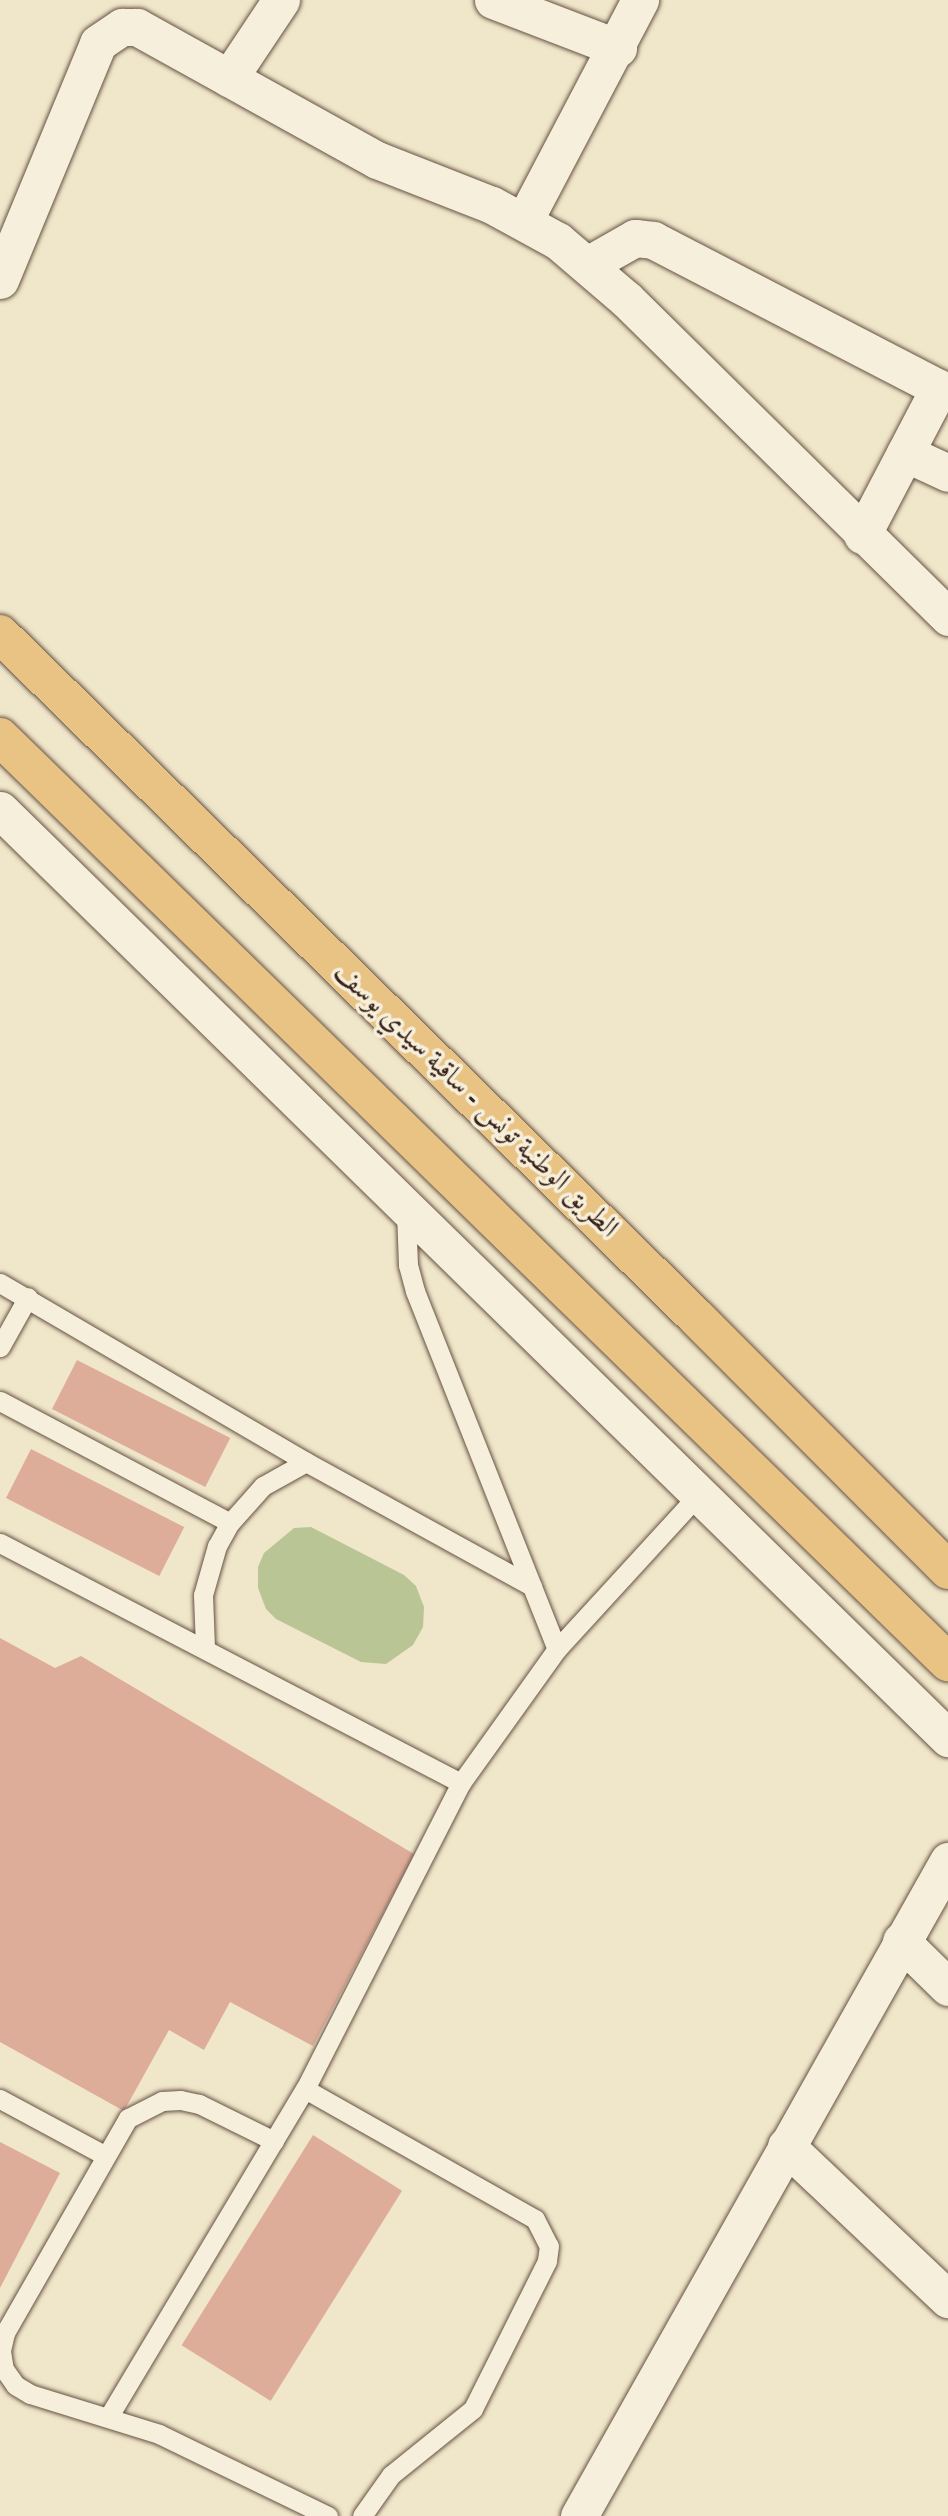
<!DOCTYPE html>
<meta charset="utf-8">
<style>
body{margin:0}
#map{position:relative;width:948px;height:2516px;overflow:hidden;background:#f0e6c9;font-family:"IM FELL DW Pica",Amiri,serif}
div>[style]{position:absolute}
.green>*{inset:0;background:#bac596}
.building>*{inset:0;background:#dead9a;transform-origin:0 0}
.roads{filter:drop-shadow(0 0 2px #665244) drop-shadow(0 0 2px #665244)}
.lane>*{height:19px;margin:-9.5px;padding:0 9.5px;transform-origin:9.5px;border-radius:9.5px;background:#f5efdc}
.street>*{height:37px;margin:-18.5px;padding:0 18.5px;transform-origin:18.5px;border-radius:18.5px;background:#f5efdc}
.highway>*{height:38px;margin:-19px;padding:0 19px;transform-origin:19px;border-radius:19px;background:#e8c384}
span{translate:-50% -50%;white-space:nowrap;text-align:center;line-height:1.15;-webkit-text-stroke:7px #f5efdc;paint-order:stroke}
.street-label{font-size:28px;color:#382017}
</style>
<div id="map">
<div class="green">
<div style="clip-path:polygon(311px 1527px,404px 1575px,416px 1586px,424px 1607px,423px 1627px,413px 1645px,386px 1664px,361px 1662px,276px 1619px,266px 1609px,258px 1588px,258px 1567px,264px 1553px,294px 1528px)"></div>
</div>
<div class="building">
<div style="left:77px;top:1360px;width:172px;height:55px;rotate:27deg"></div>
<div style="left:31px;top:1449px;width:172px;height:55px;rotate:27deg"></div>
<div style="clip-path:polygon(0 1638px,55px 1668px,81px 1656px,414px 1854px,313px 2046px,230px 2002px,204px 2050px,169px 2030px,124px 2111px,0 2042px)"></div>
<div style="left:313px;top:2135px;width:105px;height:248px;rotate:32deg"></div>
<div style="clip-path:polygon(0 2142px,60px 2173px,0 2288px)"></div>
</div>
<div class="roads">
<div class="lane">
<div style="left:406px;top:1211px;width:54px;rotate:87.9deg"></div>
<div style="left:408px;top:1265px;width:27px;rotate:75deg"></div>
<div style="left:415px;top:1291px;width:385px;rotate:68.4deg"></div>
<div style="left:0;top:1283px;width:355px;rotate:30.3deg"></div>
<div style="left:306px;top:1462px;width:258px;rotate:28.8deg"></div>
<div style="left:0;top:1347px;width:57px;rotate:-60.8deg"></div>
<div style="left:0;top:1401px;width:260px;rotate:27.9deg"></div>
<div style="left:0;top:1543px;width:520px;rotate:27.5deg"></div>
<div style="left:205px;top:1647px;width:52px;rotate:-92.2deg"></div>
<div style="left:203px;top:1595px;width:51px;rotate:-74.1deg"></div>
<div style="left:217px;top:1546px;width:26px;rotate:-61deg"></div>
<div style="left:230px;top:1523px;width:50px;rotate:-48.3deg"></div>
<div style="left:263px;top:1486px;width:49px;rotate:-29.2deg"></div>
<div style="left:305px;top:2089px;width:264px;rotate:29.5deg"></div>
<div style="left:535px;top:2219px;width:30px;rotate:63deg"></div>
<div style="left:549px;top:2246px;width:15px;rotate:98deg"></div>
<div style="left:547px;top:2261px;width:165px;rotate:116.6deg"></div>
<div style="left:473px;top:2409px;width:105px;rotate:141.2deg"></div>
<div style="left:391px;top:2475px;width:50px;rotate:125.3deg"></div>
<div style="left:0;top:2099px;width:118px;rotate:28.3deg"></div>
<div style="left:274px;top:2141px;width:84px;rotate:-153.7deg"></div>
<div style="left:199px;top:2104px;width:19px;rotate:-168deg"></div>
<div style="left:180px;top:2100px;width:18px;rotate:177deg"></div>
<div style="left:162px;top:2101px;width:38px;rotate:153deg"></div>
<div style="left:128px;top:2118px;width:248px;rotate:119.8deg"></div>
<div style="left:5px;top:2333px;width:18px;rotate:103deg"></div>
<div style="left:1px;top:2351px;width:18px;rotate:81deg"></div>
<div style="left:4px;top:2369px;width:19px;rotate:55deg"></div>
<div style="left:15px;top:2385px;width:17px;rotate:31deg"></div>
<div style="left:30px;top:2394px;width:135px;rotate:17.2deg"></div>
<div style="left:159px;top:2434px;width:188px;rotate:25.9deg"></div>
<div style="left:109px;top:2416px;width:381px;rotate:-59.1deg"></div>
<div style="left:305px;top:2089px;width:343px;rotate:-63deg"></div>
<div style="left:461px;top:1783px;width:165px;rotate:-54.4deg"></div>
<div style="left:557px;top:1649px;width:212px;rotate:-47.5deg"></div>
</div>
<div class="street">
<div style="left:493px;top:0;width:134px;rotate:21deg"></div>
<div style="left:229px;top:78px;width:94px;rotate:-56.3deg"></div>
<div style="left:524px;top:221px;width:250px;rotate:-62.3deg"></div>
<div style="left:589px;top:264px;width:53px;rotate:-29.5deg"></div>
<div style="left:635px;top:238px;width:18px;rotate:6deg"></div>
<div style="left:653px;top:240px;width:322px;rotate:27.4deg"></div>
<div style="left:939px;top:388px;width:166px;rotate:117.6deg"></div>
<div style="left:0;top:280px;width:256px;rotate:-67.5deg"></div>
<div style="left:98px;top:43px;width:29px;rotate:-34deg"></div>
<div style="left:122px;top:27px;width:15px"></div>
<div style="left:137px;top:27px;width:274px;rotate:29deg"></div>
<div style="left:377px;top:160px;width:123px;rotate:21.4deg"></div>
<div style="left:492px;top:205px;width:75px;rotate:28.6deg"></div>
<div style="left:558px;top:241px;width:89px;rotate:40.5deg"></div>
<div style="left:626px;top:299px;width:453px;rotate:44.6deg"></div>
<div style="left:905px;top:453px;width:47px;rotate:24.9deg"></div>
<div style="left:0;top:810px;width:1327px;rotate:44.39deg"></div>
<div style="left:901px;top:1941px;width:66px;rotate:44.4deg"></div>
<div style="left:786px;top:2146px;width:223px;rotate:43.4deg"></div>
<div style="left:579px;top:2516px;width:752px;rotate:-60.6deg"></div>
</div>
<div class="highway">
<div style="left:0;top:634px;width:975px;rotate:44.46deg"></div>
<div style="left:696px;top:1317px;width:357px;rotate:45.1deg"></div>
<div style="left:0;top:737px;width:1325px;rotate:44.3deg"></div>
</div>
</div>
<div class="street-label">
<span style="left:476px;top:1100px;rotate:44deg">الطريق الوطنية تونس - ساقية سيدي يوسف</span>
</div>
</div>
